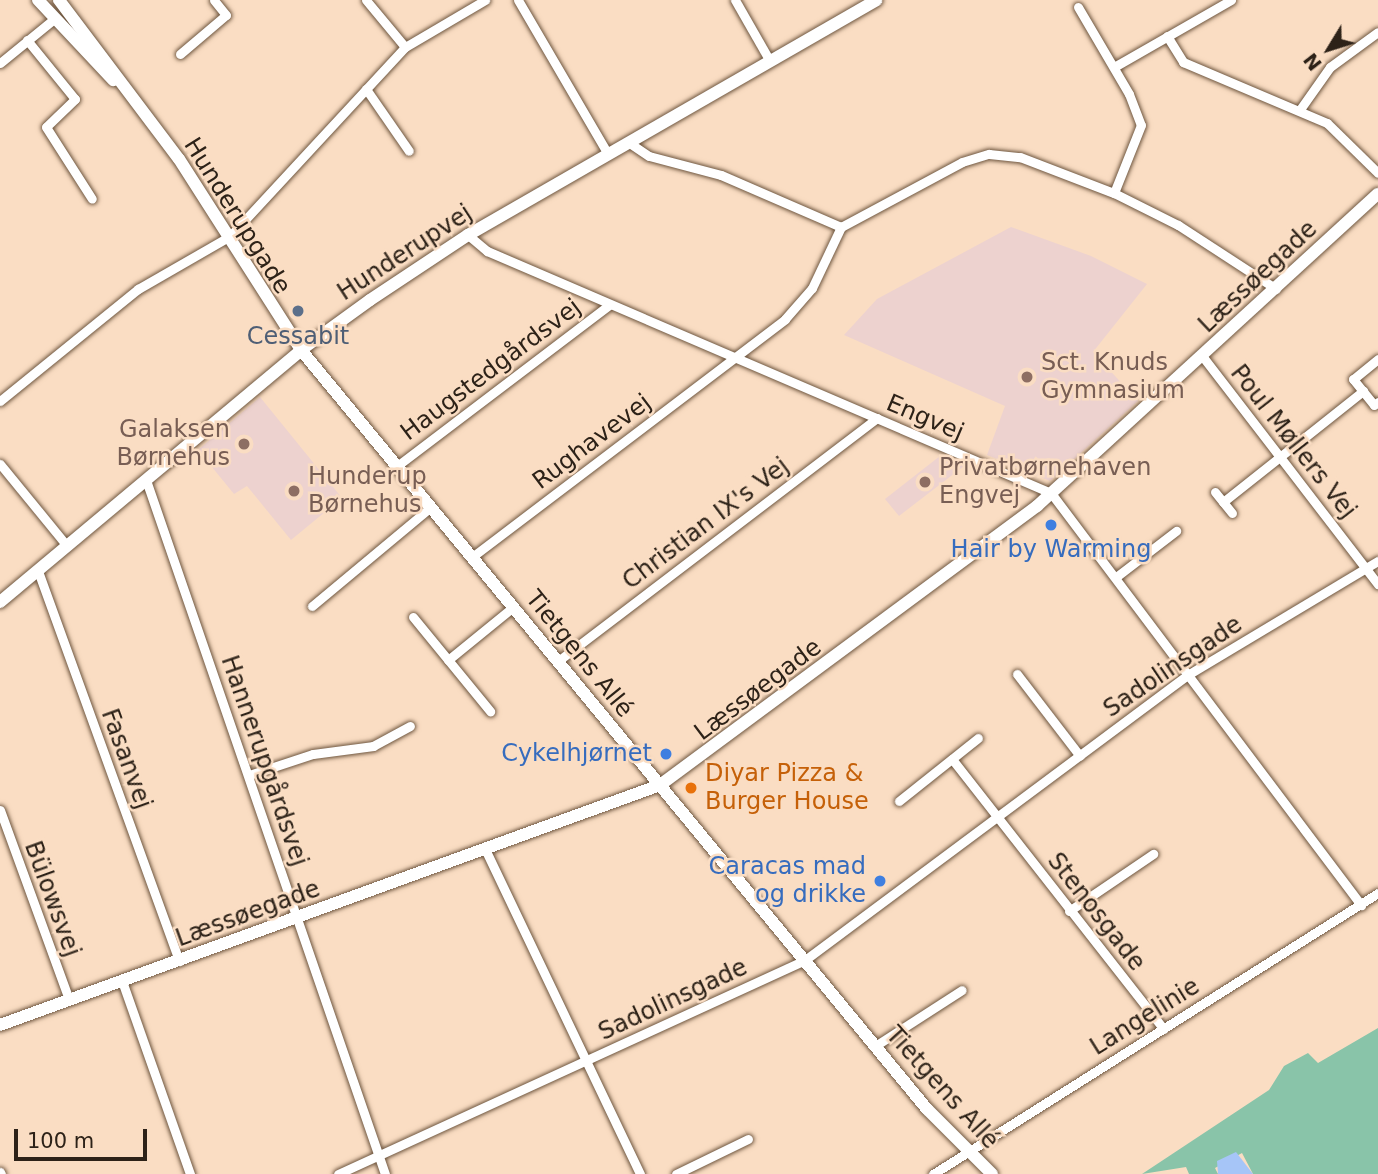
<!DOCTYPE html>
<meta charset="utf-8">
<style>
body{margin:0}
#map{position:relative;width:1378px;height:1174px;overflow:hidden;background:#faddc3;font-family:"DejaVu Sans",sans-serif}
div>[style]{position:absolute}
.education>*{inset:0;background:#edd2cf}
.green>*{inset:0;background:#89c4a9}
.water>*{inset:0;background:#a6c5f7}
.roads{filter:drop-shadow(0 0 2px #6e563f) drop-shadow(0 0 2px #6e563f)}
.street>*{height:9px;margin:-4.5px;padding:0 4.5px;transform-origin:4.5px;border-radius:4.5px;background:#fff}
.secondary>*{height:12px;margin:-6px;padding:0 6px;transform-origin:6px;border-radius:6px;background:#fff}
.dots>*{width:19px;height:19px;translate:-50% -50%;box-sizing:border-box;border:4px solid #faddc3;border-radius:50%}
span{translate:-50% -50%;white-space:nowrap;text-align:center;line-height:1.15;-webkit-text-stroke:5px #faddc3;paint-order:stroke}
.street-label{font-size:24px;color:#2d2218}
.service-label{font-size:24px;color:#4e5e75}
.education-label{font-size:24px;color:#785e54}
.left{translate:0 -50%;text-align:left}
.right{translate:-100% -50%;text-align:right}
.shop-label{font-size:24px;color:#366cbe}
.food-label{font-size:24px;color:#c56008}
.north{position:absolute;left:1294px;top:14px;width:70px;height:70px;-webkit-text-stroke:5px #faddc3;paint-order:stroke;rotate:232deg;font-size:19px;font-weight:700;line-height:28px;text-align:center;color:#2d2218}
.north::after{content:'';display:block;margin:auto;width:24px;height:32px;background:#2d2218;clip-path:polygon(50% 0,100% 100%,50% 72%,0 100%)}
.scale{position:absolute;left:14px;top:1129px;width:133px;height:32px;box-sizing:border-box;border:4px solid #2d2218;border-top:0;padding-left:9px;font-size:21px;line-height:24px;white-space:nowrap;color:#2d2218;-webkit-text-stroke:5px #faddc3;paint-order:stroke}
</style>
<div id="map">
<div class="education">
<div style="clip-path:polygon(1011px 227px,1091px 256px,1147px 284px,1093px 352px,1138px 401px,1050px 481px,987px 455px,1005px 406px,844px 335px,877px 299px)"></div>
<div style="clip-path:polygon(260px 397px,342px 498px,291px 540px,247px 486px,234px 494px,198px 450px)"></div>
<div style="clip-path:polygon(940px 456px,964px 466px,899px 516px,885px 499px)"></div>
</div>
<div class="green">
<div style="clip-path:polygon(1378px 1028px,1378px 1174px,1253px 1174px,1242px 1153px,1215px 1168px,1218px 1174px,1189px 1174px,1186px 1167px,1142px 1174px,1269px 1090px,1284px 1066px,1308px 1053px,1318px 1063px)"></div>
</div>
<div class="water">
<div style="clip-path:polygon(1236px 1152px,1253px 1174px,1218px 1174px,1217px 1161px)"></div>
</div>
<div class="roads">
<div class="street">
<div style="left:366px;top:0;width:61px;rotate:50.3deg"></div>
<div style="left:518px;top:0;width:178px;rotate:59.7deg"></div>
<div style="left:735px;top:0;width:70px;rotate:60.2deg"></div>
<div style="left:1078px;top:7px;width:101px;rotate:59.6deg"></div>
<div style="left:1129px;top:94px;width:33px;rotate:69deg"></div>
<div style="left:1141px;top:125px;width:73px;rotate:111.7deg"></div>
<div style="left:1167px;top:36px;width:31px;rotate:58deg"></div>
<div style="left:1183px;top:62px;width:156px;rotate:23deg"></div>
<div style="left:1327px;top:123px;width:71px;rotate:44.4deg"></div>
<div style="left:27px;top:40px;width:76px;rotate:50.9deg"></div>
<div style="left:75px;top:99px;width:40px;rotate:136deg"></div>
<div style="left:46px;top:127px;width:85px;rotate:57.4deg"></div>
<div style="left:180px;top:54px;width:60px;rotate:-40.3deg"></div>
<div style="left:226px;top:15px;width:19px;rotate:-129deg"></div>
<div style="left:0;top:63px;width:70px;rotate:-39.2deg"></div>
<div style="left:1114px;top:67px;width:135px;rotate:-29.8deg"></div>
<div style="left:366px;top:89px;width:75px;rotate:55.3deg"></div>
<div style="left:1301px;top:108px;width:50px;rotate:-54.7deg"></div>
<div style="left:1330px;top:67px;width:59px;rotate:-36.1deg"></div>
<div style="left:628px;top:142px;width:25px;rotate:34deg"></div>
<div style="left:649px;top:156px;width:74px;rotate:14.8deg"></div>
<div style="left:721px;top:175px;width:131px;rotate:23.4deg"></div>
<div style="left:841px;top:227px;width:137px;rotate:-28.2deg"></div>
<div style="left:962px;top:162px;width:28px;rotate:-17deg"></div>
<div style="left:989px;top:154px;width:31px;rotate:6deg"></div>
<div style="left:1020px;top:157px;width:101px;rotate:21deg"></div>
<div style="left:1114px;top:193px;width:72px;rotate:26.6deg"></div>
<div style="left:1178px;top:225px;width:117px;rotate:33.1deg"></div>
<div style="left:468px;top:235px;width:25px;rotate:40deg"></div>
<div style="left:487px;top:251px;width:614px;rotate:23.22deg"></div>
<div style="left:1051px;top:493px;width:516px;rotate:53.04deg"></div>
<div style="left:1203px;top:357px;width:287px;rotate:52.4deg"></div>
<div style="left:1378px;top:359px;width:32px;rotate:141deg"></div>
<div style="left:1353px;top:379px;width:33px;rotate:51deg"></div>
<div style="left:1374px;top:405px;width:5px;rotate:-37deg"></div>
<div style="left:0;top:401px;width:178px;rotate:-39.1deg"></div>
<div style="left:138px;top:289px;width:106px;rotate:-29.9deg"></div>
<div style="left:230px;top:236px;width:258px;rotate:-47.2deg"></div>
<div style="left:405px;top:47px;width:93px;rotate:-30.4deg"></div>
<div style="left:0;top:464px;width:106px;rotate:50.7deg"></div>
<div style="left:397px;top:466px;width:266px;rotate:-37.2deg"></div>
<div style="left:146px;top:480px;width:734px;rotate:71deg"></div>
<div style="left:1215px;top:492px;width:27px;rotate:51deg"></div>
<div style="left:1223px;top:502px;width:179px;rotate:-38.4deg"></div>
<div style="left:472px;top:557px;width:393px;rotate:-37.2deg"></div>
<div style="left:785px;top:319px;width:41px;rotate:-48.9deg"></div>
<div style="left:812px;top:288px;width:68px;rotate:-64.6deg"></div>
<div style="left:38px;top:571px;width:415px;rotate:70.1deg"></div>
<div style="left:1116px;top:577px;width:76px;rotate:-37.5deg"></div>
<div style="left:312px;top:606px;width:155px;rotate:-39.8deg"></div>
<div style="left:413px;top:617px;width:122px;rotate:50.7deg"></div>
<div style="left:448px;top:660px;width:84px;rotate:-39.2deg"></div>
<div style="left:558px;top:661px;width:401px;rotate:-37.3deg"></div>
<div style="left:1017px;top:674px;width:103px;rotate:52.5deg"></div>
<div style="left:952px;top:759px;width:343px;rotate:51.9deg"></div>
<div style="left:249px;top:775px;width:67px;rotate:-18.2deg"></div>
<div style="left:313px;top:754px;width:61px;rotate:-7.6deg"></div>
<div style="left:373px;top:746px;width:42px;rotate:-28.4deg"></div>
<div style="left:899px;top:801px;width:101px;rotate:-38.6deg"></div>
<div style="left:0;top:810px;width:202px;rotate:70deg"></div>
<div style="left:486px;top:851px;width:358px;rotate:64.5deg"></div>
<div style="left:1069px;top:911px;width:102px;rotate:-34.2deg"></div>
<div style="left:122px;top:981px;width:205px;rotate:70.6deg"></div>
<div style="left:875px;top:1046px;width:103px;rotate:-32.8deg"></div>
<div style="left:0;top:1172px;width:2px;rotate:63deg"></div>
<div style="left:338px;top:1174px;width:514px;rotate:-24.62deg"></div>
<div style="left:805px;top:960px;width:479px;rotate:-36.7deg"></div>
<div style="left:1189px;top:674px;width:220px;rotate:-30.9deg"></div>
<div style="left:676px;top:1174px;width:80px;rotate:-25.9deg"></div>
<div style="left:933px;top:1174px;width:526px;rotate:-32.27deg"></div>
</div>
<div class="secondary">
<div style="left:38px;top:0;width:110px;rotate:46.8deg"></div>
<div style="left:59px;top:0;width:199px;rotate:53deg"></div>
<div style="left:179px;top:159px;width:227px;rotate:57.4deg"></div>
<div style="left:301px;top:350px;width:984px;rotate:50.49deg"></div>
<div style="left:927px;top:1109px;width:92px;rotate:45deg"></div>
<div style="left:0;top:602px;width:393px;rotate:-39.9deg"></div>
<div style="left:301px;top:350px;width:85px;rotate:-35.9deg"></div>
<div style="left:370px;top:300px;width:118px;rotate:-33.6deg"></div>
<div style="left:468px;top:235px;width:471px;rotate:-29.9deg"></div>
<div style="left:0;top:1025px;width:702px;rotate:-19.98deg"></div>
<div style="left:660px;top:785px;width:469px;rotate:-36.5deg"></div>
<div style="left:1037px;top:506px;width:462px;rotate:-42.5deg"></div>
</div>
</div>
<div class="dots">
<div style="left:298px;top:311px;background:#5c6f8a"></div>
<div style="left:1027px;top:377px;background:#8d6e63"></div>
<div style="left:244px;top:444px;background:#8d6e63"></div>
<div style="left:925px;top:482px;background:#8d6e63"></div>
<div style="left:294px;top:491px;background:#8d6e63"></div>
<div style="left:1051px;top:525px;background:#3f7fe0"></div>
<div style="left:666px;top:754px;background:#3f7fe0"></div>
<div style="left:691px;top:788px;background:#e8710a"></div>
<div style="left:880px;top:881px;background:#3f7fe0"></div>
</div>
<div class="street-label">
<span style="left:237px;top:216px;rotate:58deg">Hunderupgade</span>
<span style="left:405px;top:253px;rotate:-33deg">Hunderupvej</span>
<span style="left:1258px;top:277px;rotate:-43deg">Læssøegade</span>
<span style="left:491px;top:370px;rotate:-37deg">Haugstedgårdsvej</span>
<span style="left:925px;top:418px;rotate:23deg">Engvej</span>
<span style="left:592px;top:442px;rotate:-37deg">Rughavevej</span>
<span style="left:1293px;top:442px;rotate:52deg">Poul Møllers Vej</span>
<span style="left:706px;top:524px;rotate:-37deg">Christian IX's Vej</span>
<span style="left:579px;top:654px;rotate:51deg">Tietgens Allé</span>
<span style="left:1173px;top:667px;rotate:-34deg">Sadolinsgade</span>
<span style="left:758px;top:690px;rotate:-37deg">Læssøegade</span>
<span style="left:126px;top:759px;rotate:70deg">Fasanvej</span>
<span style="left:264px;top:761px;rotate:71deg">Hannerupgårdsvej</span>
<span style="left:52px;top:899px;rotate:70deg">Bülowsvej</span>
<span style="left:1096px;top:912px;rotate:52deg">Stenosgade</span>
<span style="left:248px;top:914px;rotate:-20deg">Læssøegade</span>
<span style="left:673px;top:1000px;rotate:-25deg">Sadolinsgade</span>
<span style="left:1145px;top:1017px;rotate:-32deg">Langelinie</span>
<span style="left:942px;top:1088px;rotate:48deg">Tietgens Allé</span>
</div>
<div class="service-label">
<span style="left:298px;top:337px">Cessabit</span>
</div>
<div class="education-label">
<span class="left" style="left:1041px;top:377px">Sct. Knuds<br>Gymnasium</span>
<span class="right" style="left:230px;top:444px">Galaksen<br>Børnehus</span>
<span class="left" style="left:939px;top:482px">Privatbørnehaven<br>Engvej</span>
<span class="left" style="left:308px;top:491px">Hunderup<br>Børnehus</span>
</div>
<div class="shop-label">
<span style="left:1051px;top:550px">Hair by Warming</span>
<span class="right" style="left:652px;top:754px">Cykelhjørnet</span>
<span class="right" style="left:866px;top:881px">Caracas mad<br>og drikke</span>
</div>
<div class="food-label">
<span class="left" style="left:705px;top:788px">Diyar Pizza &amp;<br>Burger House</span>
</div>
<div class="north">N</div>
<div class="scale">100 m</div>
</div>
